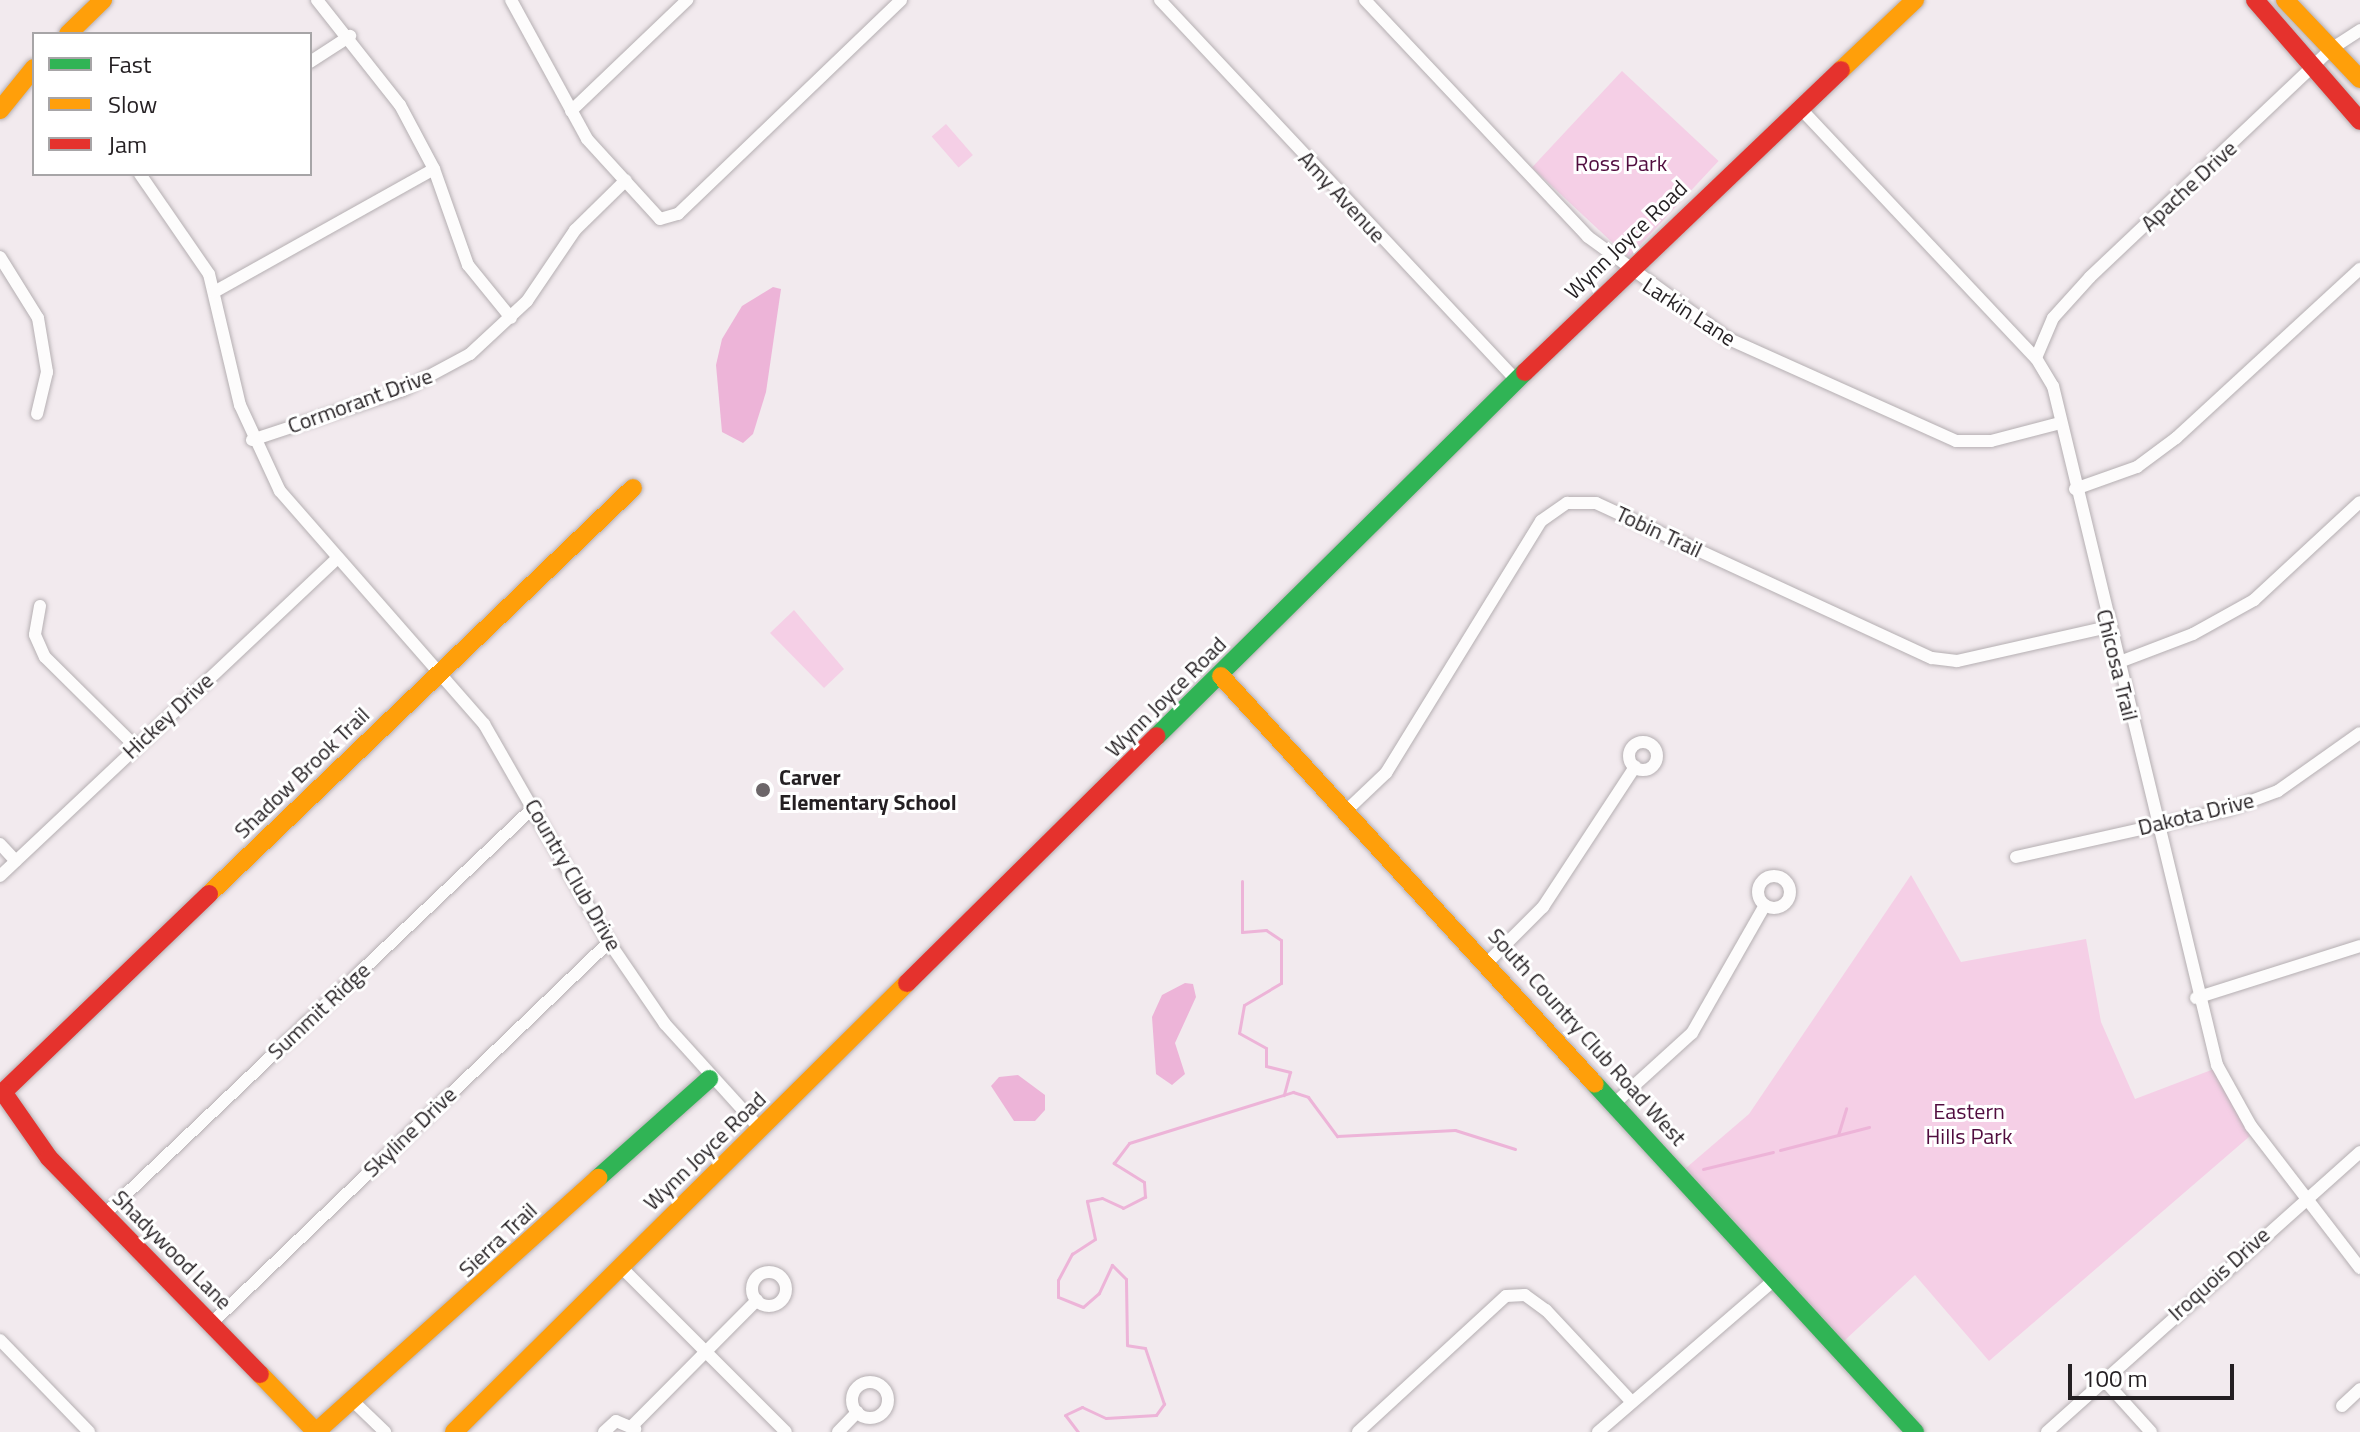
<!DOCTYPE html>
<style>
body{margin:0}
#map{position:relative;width:2360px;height:1432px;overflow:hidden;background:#f2eaee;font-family:"Titillium Web",sans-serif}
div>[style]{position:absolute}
.green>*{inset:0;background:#f5cfe6;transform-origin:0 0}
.water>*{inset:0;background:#edb4d8}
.stream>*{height:3px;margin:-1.5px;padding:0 1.5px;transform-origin:1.5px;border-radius:1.5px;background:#edb4d8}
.roads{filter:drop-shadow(0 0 2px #b5afb2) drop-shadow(0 0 2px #b5afb2)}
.street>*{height:12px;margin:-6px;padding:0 6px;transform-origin:6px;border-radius:6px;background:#fdfcfc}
.street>.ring{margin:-6px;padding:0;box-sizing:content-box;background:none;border:12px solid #fdfcfc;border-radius:50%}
.fast>*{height:18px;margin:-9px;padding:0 9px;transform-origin:9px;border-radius:9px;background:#30b455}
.slow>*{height:18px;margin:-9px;padding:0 9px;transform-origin:9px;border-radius:9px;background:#ff9f0a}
.jam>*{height:18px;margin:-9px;padding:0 9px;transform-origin:9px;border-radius:9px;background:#e5322d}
.dots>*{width:22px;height:22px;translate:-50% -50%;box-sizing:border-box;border:4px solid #fff;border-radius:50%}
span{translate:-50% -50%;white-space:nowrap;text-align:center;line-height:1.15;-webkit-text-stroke:6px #fff;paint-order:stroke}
.park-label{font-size:22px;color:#510d3f}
.street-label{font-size:22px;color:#241f22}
.poi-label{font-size:22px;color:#241f22;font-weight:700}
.left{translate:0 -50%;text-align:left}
.legend{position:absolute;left:32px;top:32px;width:280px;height:144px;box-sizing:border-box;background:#fff;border:2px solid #a7a5a7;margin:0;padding:10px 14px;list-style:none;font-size:24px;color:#241f22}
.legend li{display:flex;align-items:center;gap:16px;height:40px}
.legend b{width:40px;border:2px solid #a7a5a7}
.scale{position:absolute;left:2068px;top:1364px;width:166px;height:36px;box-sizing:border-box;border:4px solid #241f22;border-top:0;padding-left:10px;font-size:24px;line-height:28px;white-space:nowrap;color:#241f22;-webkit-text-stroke:6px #fff;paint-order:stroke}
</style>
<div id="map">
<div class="green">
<div style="left:1622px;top:71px;width:132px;height:132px;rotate:43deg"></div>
<div style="left:946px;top:124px;width:41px;height:19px;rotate:49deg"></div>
<div style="clip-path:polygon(794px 610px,844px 669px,824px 688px,770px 633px)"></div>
<div style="clip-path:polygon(1911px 875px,1961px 962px,2086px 939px,2101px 1022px,2135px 1099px,2214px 1069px,2250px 1136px,1989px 1361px,1915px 1275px,1844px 1341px,1686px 1168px,1749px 1114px)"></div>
</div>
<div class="water">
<div style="clip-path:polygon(773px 287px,781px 289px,766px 392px,753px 434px,743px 443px,722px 432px,716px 365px,722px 339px,742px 306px)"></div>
<div style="clip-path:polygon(1185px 983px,1193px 984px,1196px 997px,1175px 1043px,1185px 1074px,1172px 1085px,1156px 1074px,1152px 1017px,1162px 995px)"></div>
<div style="clip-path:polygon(1018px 1075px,1045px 1095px,1045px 1110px,1035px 1121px,1014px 1121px,991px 1086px,999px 1077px)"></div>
</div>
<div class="stream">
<div style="left:1242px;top:881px;width:51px;rotate:90deg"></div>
<div style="left:1242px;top:932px;width:24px;rotate:-5deg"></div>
<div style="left:1266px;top:930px;width:18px;rotate:34deg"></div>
<div style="left:1281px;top:940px;width:43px;rotate:90deg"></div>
<div style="left:1281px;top:983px;width:43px;rotate:149.3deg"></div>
<div style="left:1244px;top:1005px;width:28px;rotate:100deg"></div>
<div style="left:1239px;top:1033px;width:31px;rotate:29deg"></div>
<div style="left:1266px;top:1048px;width:18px;rotate:90deg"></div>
<div style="left:1266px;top:1066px;width:25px;rotate:14deg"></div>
<div style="left:1290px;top:1072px;width:24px;rotate:105deg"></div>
<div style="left:1838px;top:1135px;width:28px;rotate:-73deg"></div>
<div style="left:1780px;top:1150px;width:92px;rotate:-14.5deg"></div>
<div style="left:1703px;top:1169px;width:72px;rotate:-13.7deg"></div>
<div style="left:1078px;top:1432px;width:21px;rotate:-127deg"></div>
<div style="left:1065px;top:1415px;width:19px;rotate:-25deg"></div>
<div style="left:1082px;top:1407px;width:26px;rotate:25deg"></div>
<div style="left:1106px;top:1418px;width:50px;rotate:-3.4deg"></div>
<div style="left:1156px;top:1415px;width:14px;rotate:-54deg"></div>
<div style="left:1164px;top:1404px;width:59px;rotate:-108.7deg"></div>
<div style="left:1145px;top:1348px;width:18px;rotate:-171deg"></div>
<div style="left:1127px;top:1345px;width:66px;rotate:-90.9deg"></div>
<div style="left:1126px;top:1279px;width:20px;rotate:-135deg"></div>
<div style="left:1112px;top:1265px;width:31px;rotate:115deg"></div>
<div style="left:1099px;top:1293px;width:21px;rotate:139deg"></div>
<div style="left:1083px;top:1307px;width:27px;rotate:-158deg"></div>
<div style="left:1058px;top:1297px;width:17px;rotate:-90deg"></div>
<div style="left:1058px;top:1280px;width:30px;rotate:-62deg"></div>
<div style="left:1072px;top:1254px;width:27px;rotate:-33deg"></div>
<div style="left:1095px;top:1239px;width:39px;rotate:-102deg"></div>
<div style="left:1087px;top:1201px;width:15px;rotate:-11deg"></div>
<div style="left:1102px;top:1198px;width:23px;rotate:25deg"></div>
<div style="left:1123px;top:1208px;width:25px;rotate:-27deg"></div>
<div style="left:1145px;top:1197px;width:15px;rotate:-94deg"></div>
<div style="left:1144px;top:1182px;width:36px;rotate:-148deg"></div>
<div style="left:1114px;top:1163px;width:25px;rotate:-53deg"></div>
<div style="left:1129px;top:1143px;width:172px;rotate:-17.3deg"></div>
<div style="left:1293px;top:1092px;width:16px;rotate:18deg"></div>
<div style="left:1308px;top:1097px;width:49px;rotate:53.4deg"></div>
<div style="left:1337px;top:1136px;width:118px;rotate:-2.9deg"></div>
<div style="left:1455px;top:1130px;width:63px;rotate:17.6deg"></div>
</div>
<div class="roads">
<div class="street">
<div style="left:317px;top:0;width:134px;rotate:51.7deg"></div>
<div style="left:400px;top:105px;width:72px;rotate:62deg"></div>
<div style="left:434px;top:169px;width:102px;rotate:70.5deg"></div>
<div style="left:468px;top:265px;width:68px;rotate:50.9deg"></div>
<div style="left:511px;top:0;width:158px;rotate:61.3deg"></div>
<div style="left:587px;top:139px;width:108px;rotate:47.6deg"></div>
<div style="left:660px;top:219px;width:19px;rotate:-16deg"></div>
<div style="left:678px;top:214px;width:309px;rotate:-43.8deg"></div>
<div style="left:1160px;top:0;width:522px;rotate:46.86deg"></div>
<div style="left:1365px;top:0;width:325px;rotate:46.7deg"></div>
<div style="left:1588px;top:237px;width:174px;rotate:35.9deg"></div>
<div style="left:1729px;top:339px;width:249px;rotate:24.2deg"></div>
<div style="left:1956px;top:441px;width:35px"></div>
<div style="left:1991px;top:441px;width:71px;rotate:-14.6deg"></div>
<div style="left:310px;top:62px;width:48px;rotate:-33deg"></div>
<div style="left:1801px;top:109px;width:342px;rotate:46.7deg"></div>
<div style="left:2036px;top:358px;width:33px;rotate:59deg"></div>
<div style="left:2053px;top:386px;width:699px;rotate:76.42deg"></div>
<div style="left:2217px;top:1065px;width:70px;rotate:60.9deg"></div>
<div style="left:2251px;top:1126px;width:179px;rotate:52.5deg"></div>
<div style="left:571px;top:111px;width:161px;rotate:-43.7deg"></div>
<div style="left:140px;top:174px;width:121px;rotate:55.4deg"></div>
<div style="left:209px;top:274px;width:135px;rotate:76.7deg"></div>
<div style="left:240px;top:405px;width:95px;rotate:65.1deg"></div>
<div style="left:280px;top:491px;width:310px;rotate:48.8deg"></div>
<div style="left:484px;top:724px;width:251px;rotate:60.2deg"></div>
<div style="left:609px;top:942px;width:99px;rotate:55.7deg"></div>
<div style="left:665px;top:1024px;width:143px;rotate:47.8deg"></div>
<div style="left:0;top:257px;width:72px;rotate:58.1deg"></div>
<div style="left:38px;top:318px;width:55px;rotate:80.5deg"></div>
<div style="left:47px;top:372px;width:43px;rotate:103.4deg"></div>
<div style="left:214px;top:292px;width:252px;rotate:-29.2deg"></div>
<div style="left:2036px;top:358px;width:43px;rotate:-67deg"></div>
<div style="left:2053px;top:318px;width:55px;rotate:-47.9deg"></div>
<div style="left:2090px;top:277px;width:332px;rotate:-43.4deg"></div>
<div style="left:2331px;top:49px;width:35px;rotate:-33deg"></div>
<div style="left:252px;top:440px;width:159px;rotate:-18.3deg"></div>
<div style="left:403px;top:390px;width:76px;rotate:-28.2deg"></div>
<div style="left:470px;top:354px;width:78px;rotate:-42.9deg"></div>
<div style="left:527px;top:301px;width:86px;rotate:-55.9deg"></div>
<div style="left:575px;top:230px;width:71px;rotate:-44.4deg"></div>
<div style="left:2075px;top:489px;width:66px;rotate:-19.5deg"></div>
<div style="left:2137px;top:467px;width:49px;rotate:-36.6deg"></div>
<div style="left:2176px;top:438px;width:250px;rotate:-42.6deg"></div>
<div style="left:40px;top:606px;width:29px;rotate:100deg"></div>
<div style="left:35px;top:635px;width:24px;rotate:66deg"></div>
<div style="left:45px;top:657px;width:127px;rotate:44.7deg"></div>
<div style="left:2117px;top:663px;width:81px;rotate:-20.9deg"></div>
<div style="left:2193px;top:634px;width:70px;rotate:-29.1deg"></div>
<div style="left:2254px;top:600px;width:144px;rotate:-42.8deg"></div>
<div class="ring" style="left:1629px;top:742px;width:16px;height:16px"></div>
<div style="left:1347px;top:810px;width:54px;rotate:-43.5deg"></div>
<div style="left:1386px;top:773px;width:296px;rotate:-58.4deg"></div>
<div style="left:1541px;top:521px;width:32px;rotate:-35deg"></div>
<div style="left:1567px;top:503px;width:29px"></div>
<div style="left:1596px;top:503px;width:370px;rotate:24.8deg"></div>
<div style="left:1932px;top:658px;width:25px;rotate:7deg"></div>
<div style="left:1957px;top:661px;width:155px;rotate:-12.7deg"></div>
<div style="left:0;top:844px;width:23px;rotate:47deg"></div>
<div style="left:2016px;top:857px;width:216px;rotate:-12.6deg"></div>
<div style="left:2227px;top:810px;width:54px;rotate:-20.4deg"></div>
<div style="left:2278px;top:791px;width:100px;rotate:-35.3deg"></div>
<div style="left:0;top:876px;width:464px;rotate:-43.3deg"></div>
<div class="ring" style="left:1758px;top:876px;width:20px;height:20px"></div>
<div style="left:1488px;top:962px;width:78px;rotate:-45deg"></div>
<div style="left:1543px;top:907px;width:168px;rotate:-56.7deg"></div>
<div style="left:2196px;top:998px;width:172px;rotate:-17.6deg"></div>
<div style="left:1615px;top:1103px;width:104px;rotate:-42.3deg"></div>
<div style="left:1692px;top:1033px;width:147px;rotate:-60.3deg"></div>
<div style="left:103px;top:1216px;width:596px;rotate:-43.5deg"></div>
<div style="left:621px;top:1267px;width:233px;rotate:45deg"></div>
<div class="ring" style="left:752px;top:1272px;width:22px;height:22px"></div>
<div style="left:212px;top:1323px;width:550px;rotate:-43.82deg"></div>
<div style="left:0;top:1340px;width:128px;rotate:45.9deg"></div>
<div style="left:2104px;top:1380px;width:70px;rotate:47.9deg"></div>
<div class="ring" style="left:852px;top:1382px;width:24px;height:24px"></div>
<div style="left:355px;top:1403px;width:42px;rotate:44deg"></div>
<div style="left:2342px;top:1406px;width:25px;rotate:-43deg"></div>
<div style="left:633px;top:1425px;width:176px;rotate:-45.2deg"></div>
<div style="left:604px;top:1432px;width:16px;rotate:-43deg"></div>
<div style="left:616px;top:1421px;width:21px;rotate:23deg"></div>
<div style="left:838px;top:1432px;width:28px;rotate:-46deg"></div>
<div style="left:1358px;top:1432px;width:201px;rotate:-42.6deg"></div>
<div style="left:1506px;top:1296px;width:19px;rotate:-3deg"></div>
<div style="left:1525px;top:1295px;width:26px;rotate:36deg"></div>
<div style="left:1546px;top:1310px;width:125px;rotate:47deg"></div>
<div style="left:1598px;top:1432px;width:234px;rotate:-40.8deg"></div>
<div style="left:2047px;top:1432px;width:420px;rotate:-41.8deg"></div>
</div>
<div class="fast">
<div style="left:1157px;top:736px;width:518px;rotate:-44.69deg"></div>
<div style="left:1595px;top:1084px;width:473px;rotate:47.4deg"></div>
<div style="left:598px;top:1178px;width:149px;rotate:-41.7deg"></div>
</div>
<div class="slow">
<div style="left:2285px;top:0;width:109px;rotate:46.5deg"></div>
<div style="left:68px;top:34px;width:49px;rotate:-44.2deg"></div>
<div style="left:1841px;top:70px;width:102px;rotate:-43.4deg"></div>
<div style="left:0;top:110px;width:54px;rotate:-51deg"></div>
<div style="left:1221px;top:676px;width:553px;rotate:47.49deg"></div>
<div style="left:209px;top:894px;width:587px;rotate:-43.76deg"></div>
<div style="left:260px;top:1374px;width:81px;rotate:46deg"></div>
<div style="left:316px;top:1432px;width:380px;rotate:-42deg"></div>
<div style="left:454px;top:1432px;width:638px;rotate:-44.75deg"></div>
</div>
<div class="jam">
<div style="left:2255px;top:0;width:160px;rotate:49deg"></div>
<div style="left:1525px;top:372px;width:437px;rotate:-43.7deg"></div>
<div style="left:209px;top:894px;width:286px;rotate:136.1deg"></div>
<div style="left:3px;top:1092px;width:80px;rotate:55.1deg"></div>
<div style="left:49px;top:1158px;width:302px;rotate:45.7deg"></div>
<div style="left:907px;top:983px;width:351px;rotate:-44.7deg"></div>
</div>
</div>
<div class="dots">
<div style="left:763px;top:790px;background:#6c6669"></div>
</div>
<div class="park-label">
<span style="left:1621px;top:164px">Ross Park</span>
<span style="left:1969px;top:1124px">Eastern<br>Hills Park</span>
</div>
<div class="street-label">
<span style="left:2189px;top:186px;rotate:-43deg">Apache Drive</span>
<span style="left:1342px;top:197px;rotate:47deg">Amy Avenue</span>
<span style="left:1626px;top:240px;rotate:-44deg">Wynn Joyce Road</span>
<span style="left:1689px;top:312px;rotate:33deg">Larkin Lane</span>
<span style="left:360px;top:401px;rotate:-20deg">Cormorant Drive</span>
<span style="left:1659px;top:532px;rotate:25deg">Tobin Trail</span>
<span style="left:2117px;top:665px;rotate:76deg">Chicosa Trail</span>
<span style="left:1166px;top:697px;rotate:-45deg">Wynn Joyce Road</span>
<span style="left:168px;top:716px;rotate:-43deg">Hickey Drive</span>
<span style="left:302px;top:773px;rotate:-44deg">Shadow Brook Trail</span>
<span style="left:2196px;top:814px;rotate:-14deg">Dakota Drive</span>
<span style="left:573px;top:875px;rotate:60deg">Country Club Drive</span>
<span style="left:319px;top:1011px;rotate:-43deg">Summit Ridge</span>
<span style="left:1587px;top:1037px;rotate:48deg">South Country Club Road West</span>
<span style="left:410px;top:1132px;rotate:-44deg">Skyline Drive</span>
<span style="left:705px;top:1151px;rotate:-44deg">Wynn Joyce Road</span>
<span style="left:498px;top:1240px;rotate:-43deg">Sierra Trail</span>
<span style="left:172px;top:1250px;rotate:45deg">Shadywood Lane</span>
<span style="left:2219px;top:1274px;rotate:-42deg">Iroquois Drive</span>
</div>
<div class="poi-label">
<span class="left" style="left:779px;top:790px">Carver<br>Elementary School</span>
</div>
<ul class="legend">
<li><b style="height:10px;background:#30b455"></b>Fast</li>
<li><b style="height:10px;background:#ff9f0a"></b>Slow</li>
<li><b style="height:10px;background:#e5322d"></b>Jam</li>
</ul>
<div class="scale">100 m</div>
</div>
